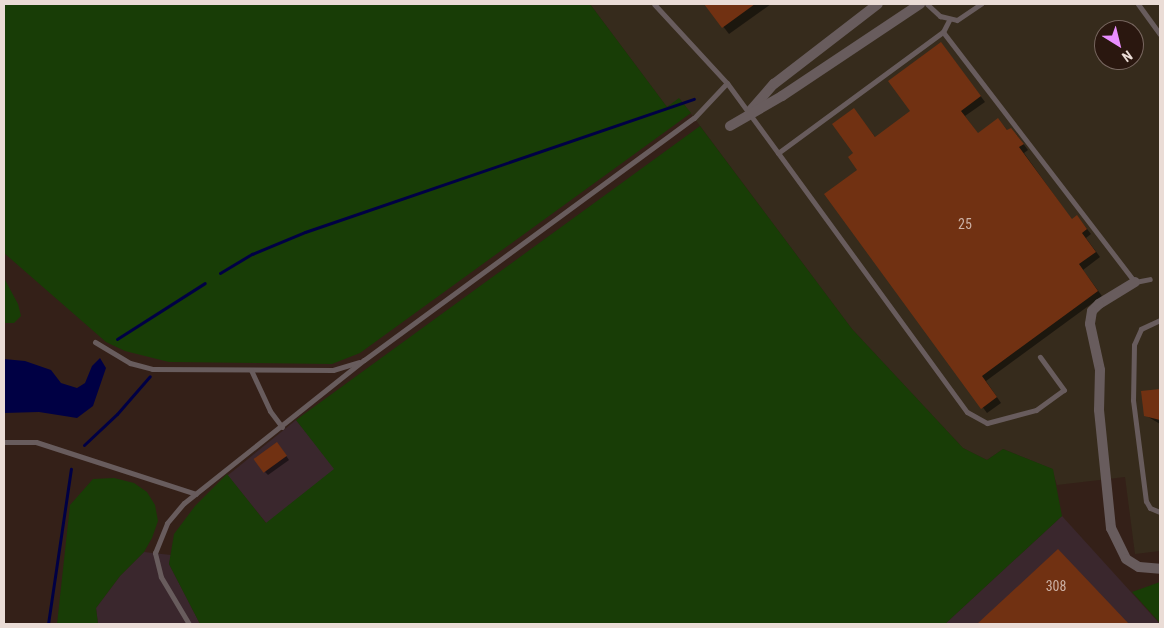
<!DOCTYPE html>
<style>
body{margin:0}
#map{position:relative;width:1164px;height:628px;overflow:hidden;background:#342018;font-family:"Roboto Condensed",sans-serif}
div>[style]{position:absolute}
.commercial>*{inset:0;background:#362b1c}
.industrial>*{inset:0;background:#3a272d;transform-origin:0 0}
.green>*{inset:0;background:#183d06}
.water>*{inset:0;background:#004}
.shadow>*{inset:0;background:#0007}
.stream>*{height:3px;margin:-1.5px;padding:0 1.5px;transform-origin:1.5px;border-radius:1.5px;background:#004}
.building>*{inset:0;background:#713112;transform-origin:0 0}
.lane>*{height:5px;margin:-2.5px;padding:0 2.5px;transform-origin:2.5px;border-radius:2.5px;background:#685c5d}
.street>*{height:10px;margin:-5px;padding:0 5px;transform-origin:5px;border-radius:5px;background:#685c5d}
span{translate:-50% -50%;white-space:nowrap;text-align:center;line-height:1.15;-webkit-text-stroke:4.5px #2a170f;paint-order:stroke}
.number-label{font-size:14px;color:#ccb1a5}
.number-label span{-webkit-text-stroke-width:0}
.frame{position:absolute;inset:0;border:5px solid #eadcd6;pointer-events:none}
.north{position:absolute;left:1094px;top:20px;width:50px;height:50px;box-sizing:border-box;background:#2a170f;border:1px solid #77665f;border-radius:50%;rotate:144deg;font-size:14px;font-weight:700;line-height:20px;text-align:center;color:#eadcd6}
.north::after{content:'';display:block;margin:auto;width:18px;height:22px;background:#e98efe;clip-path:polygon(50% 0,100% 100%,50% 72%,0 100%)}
</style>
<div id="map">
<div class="commercial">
<div style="clip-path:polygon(evenodd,590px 4px,1160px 4px,1160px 551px,1135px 554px,1125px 477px,1057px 485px,1052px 469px,1003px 449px,987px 460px,963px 448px,852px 329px,680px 99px,667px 107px,590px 4px,1104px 30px,1134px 30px,1134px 60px,1104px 60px,1104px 30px)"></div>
</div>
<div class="industrial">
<div style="left:296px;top:420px;width:63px;height:88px;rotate:51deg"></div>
<div style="clip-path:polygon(1062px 516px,1160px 624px,945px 624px)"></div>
<div style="clip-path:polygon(144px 552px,171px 555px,169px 564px,200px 624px,98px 624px,96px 608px,120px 576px)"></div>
</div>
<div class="green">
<div style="clip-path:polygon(4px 4px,590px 4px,667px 107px,679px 98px,691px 113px,360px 353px,332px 364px,169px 362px,125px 351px,106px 342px,4px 253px)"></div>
<div style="clip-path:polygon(700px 126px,852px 329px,963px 448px,987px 460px,1003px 449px,1053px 469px,1062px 516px,945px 624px,200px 624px,169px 564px,174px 534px,195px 506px,227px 474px,266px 523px,334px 469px,296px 420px)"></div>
<div style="clip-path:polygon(4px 278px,18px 304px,21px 316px,14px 323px,4px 323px)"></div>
<div style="clip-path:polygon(114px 478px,134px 483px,147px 492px,155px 505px,158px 521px,152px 538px,144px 552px,120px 576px,96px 608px,98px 624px,57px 624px,70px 505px,93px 479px)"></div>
<div style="clip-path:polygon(1160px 582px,1160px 623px,1132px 592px)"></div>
</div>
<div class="water">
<div style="clip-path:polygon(100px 358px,106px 368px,93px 406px,77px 418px,39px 412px,4px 413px,4px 359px,25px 361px,51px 370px,61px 383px,77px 388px,85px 383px,92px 366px)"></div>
</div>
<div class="shadow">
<div style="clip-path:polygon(706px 4px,771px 4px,729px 34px)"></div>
<div style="clip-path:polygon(941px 43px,985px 102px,965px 116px,978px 134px,998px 119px,1008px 131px,1016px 134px,1028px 150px,1024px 153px,1072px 220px,1077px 216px,1091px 234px,1086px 238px,1100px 257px,1083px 270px,1102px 296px,986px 381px,1001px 403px,987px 413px,826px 195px,859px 171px,855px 154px,854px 110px,876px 138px,912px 111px)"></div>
<div style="clip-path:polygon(1160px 390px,1160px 429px,1160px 424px,1145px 415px,1142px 392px)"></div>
<div style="clip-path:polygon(280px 447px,289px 460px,268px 475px,265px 472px)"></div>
<div style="clip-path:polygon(1058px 550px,1127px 624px,979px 624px)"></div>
</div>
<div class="stream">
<div style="left:220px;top:273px;width:37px;rotate:-31deg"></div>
<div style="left:252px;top:254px;width:57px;rotate:-22.5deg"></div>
<div style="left:305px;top:232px;width:411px;rotate:-18.9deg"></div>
<div style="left:117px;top:339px;width:104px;rotate:-32.5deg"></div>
<div style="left:84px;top:445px;width:45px;rotate:-43.2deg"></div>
<div style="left:117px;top:414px;width:50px;rotate:-49deg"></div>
<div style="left:48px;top:624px;width:157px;rotate:-81.6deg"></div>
</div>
<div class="building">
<div style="clip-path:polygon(704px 4px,755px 4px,722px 28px)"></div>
<div style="clip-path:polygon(941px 42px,981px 96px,961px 111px,978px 133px,998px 118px,1007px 130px,1011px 128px,1024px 144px,1019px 147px,1072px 219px,1077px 215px,1087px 229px,1082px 233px,1096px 252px,1079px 264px,1098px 291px,982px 376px,997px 397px,981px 409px,824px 194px,857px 170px,848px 157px,853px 153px,832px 124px,854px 108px,875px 137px,910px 111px,888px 81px)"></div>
<div style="clip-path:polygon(1160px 389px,1160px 420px,1144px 416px,1141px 391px)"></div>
<div style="left:277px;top:442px;width:17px;height:29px;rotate:54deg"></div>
<div style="clip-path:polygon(1058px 549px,1129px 624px,977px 624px)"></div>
</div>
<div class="lane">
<div style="left:654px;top:4px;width:108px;rotate:47.3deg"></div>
<div style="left:727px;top:83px;width:407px;rotate:53.9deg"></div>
<div style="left:967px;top:412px;width:23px;rotate:29deg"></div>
<div style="left:987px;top:423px;width:51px;rotate:-14.9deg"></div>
<div style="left:1036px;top:410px;width:34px;rotate:-36deg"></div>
<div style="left:1064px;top:390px;width:41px;rotate:-126deg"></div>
<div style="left:927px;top:4px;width:18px;rotate:43deg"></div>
<div style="left:940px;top:16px;width:17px;rotate:13deg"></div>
<div style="left:957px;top:20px;width:29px;rotate:-34deg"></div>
<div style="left:1138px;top:4px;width:37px;rotate:54deg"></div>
<div style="left:943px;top:32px;width:315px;rotate:52.5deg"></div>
<div style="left:1135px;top:282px;width:15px;rotate:-11deg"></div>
<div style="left:778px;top:153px;width:205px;rotate:-36.3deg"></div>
<div style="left:943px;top:32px;width:13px;rotate:-63deg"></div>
<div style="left:1160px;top:320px;width:21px;rotate:155deg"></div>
<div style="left:1141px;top:329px;width:17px;rotate:114deg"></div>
<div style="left:1134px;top:345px;width:55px;rotate:91deg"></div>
<div style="left:1133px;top:400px;width:102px;rotate:82.7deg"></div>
<div style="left:1146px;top:501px;width:8px;rotate:60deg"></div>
<div style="left:1150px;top:508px;width:11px;rotate:22deg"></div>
<div style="left:95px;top:342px;width:41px;rotate:31deg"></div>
<div style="left:130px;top:363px;width:23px;rotate:15deg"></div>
<div style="left:152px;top:369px;width:181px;rotate:0.3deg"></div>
<div style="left:333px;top:370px;width:27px;rotate:-17deg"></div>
<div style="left:251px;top:370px;width:45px;rotate:65.1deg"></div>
<div style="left:270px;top:411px;width:20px;rotate:53deg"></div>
<div style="left:4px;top:442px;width:32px"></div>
<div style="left:36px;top:442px;width:168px;rotate:18deg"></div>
<div style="left:189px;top:624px;width:55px;rotate:-120.8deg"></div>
<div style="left:161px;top:577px;width:25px;rotate:-104deg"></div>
<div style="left:155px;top:553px;width:32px;rotate:-68deg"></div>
<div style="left:167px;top:523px;width:26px;rotate:-50deg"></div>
<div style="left:184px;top:503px;width:230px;rotate:-38.5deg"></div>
<div style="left:364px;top:360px;width:409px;rotate:-36.3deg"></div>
<div style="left:694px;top:118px;width:48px;rotate:-46.7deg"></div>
</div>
<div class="street">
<div style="left:751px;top:110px;width:35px;rotate:-49deg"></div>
<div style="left:774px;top:84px;width:131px;rotate:-37.6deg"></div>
<div style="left:730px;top:126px;width:60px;rotate:-30deg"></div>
<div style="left:782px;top:96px;width:166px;rotate:-33.7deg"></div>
<div style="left:1135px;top:282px;width:42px;rotate:148.6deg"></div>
<div style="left:1099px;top:304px;width:10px;rotate:135deg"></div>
<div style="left:1092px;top:311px;width:13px;rotate:99deg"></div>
<div style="left:1090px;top:324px;width:47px;rotate:77.7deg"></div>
<div style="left:1100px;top:370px;width:40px;rotate:91.4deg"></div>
<div style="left:1099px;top:410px;width:119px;rotate:84.2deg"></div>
<div style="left:1111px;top:528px;width:34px;rotate:64deg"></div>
<div style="left:1126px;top:559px;width:15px;rotate:32deg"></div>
<div style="left:1139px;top:567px;width:21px;rotate:5deg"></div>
</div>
<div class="number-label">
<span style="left:965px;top:224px">25</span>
<span style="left:1056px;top:586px">308</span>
</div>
<div class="frame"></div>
<div class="north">N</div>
</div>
